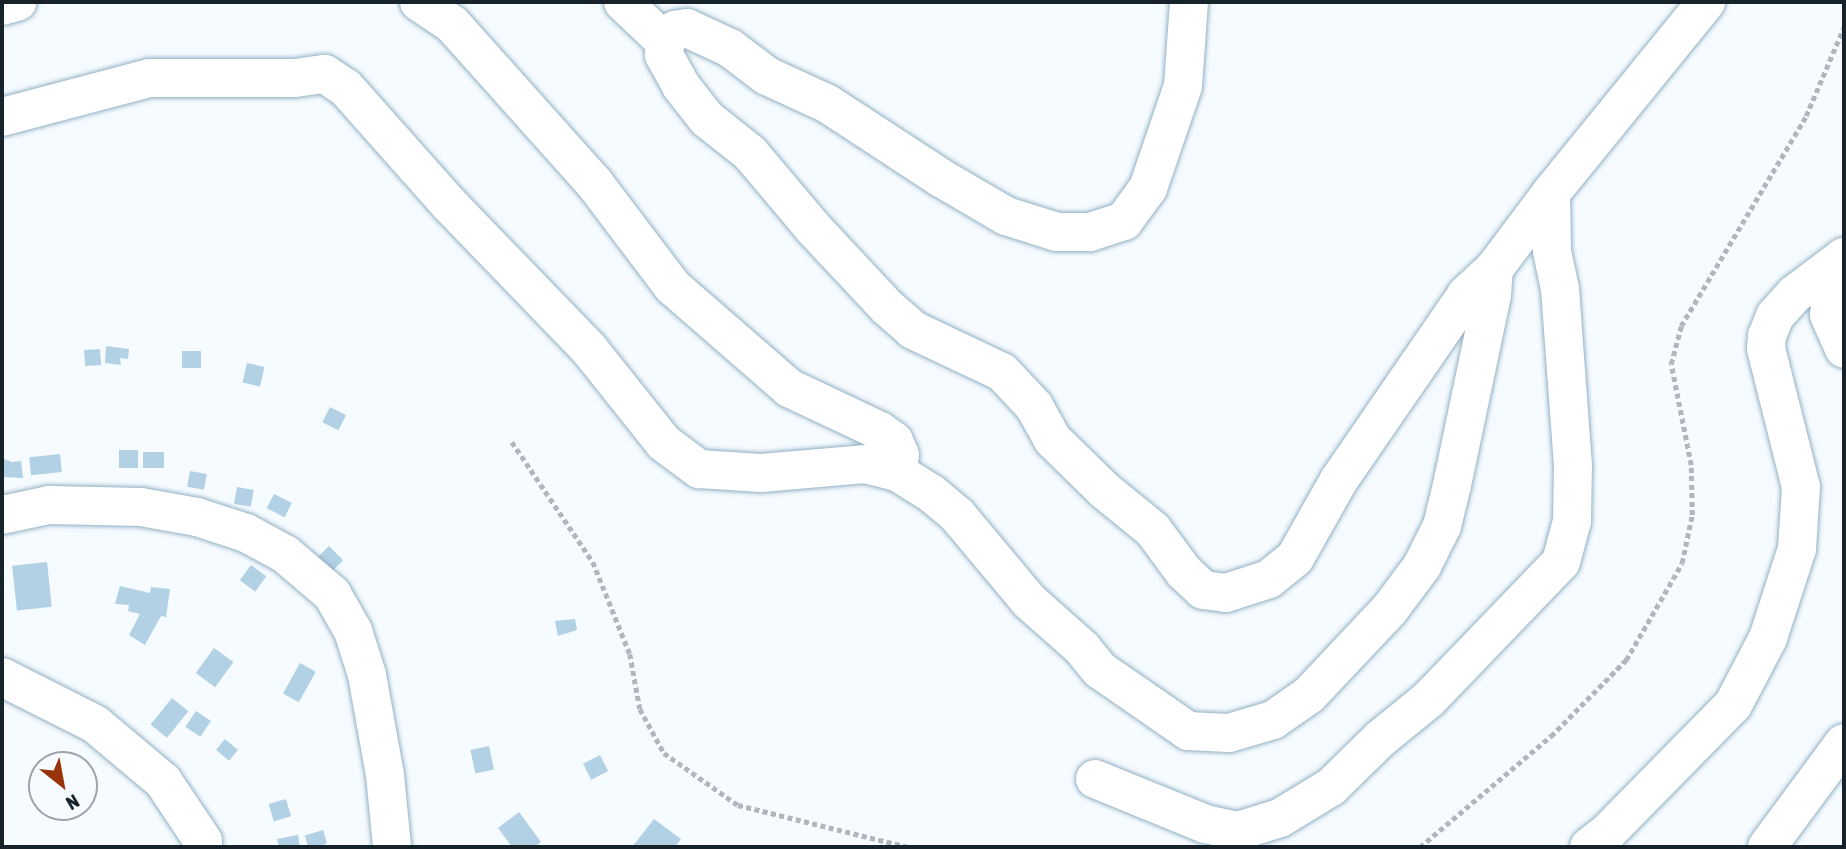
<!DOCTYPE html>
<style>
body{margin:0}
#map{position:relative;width:1846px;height:849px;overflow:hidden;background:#f5fbff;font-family:"Asap Condensed",sans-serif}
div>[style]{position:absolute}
.building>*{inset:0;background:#b2d1e4;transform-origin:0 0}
.path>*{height:4.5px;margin-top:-2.25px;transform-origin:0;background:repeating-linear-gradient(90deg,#afb7bc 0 5px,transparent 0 8.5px)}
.roads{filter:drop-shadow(0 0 2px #92b0c3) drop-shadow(0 0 2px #92b0c3)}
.street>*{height:38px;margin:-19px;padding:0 19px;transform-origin:19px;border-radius:19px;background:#fff}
span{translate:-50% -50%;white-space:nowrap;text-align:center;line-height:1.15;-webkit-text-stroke:6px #f5fbff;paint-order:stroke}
.frame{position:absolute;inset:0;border:4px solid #17232a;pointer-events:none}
.north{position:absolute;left:28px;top:751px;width:70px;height:70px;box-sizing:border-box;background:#f5fbff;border:2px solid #9ca5aa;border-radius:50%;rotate:149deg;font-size:19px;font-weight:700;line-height:28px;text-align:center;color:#17232a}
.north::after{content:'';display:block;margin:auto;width:24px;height:32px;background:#99330b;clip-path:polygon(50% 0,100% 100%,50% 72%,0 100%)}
</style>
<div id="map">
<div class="building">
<div style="clip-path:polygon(106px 346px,129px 349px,128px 359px,120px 358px,121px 365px,105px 363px)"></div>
<div style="left:100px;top:349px;width:16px;height:16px;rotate:86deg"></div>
<div style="left:182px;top:351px;width:19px;height:17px"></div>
<div style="left:247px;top:363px;width:18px;height:20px;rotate:13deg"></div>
<div style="left:330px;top:407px;width:18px;height:17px;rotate:27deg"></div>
<div style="left:119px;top:450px;width:19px;height:18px"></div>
<div style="left:143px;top:452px;width:21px;height:16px"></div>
<div style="left:60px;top:454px;width:18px;height:31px;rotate:84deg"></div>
<div style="clip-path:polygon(2px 458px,12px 462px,21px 461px,23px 478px,2px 477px)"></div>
<div style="left:190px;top:471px;width:17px;height:16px;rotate:10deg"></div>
<div style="left:237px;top:487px;width:17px;height:17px;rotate:10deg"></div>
<div style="left:274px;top:494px;width:20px;height:16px;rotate:27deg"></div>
<div style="left:329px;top:546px;width:20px;height:17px;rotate:45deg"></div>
<div style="left:47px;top:562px;width:45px;height:35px;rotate:84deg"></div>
<div style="left:251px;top:565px;width:19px;height:19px;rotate:36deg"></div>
<div style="clip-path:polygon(120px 586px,150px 593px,151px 587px,170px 589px,166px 617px,161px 616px,145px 645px,129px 635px,140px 614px,128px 611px,129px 605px,115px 604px)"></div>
<div style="clip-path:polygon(575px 619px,577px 630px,558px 636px,555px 621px)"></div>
<div style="left:214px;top:648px;width:24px;height:31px;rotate:36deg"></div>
<div style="left:300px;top:663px;width:18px;height:35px;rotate:29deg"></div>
<div style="left:172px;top:698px;width:21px;height:34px;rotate:39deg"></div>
<div style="left:196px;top:711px;width:18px;height:19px;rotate:34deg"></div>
<div style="left:225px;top:739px;width:17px;height:14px;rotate:40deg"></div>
<div style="left:489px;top:746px;width:24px;height:19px;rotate:78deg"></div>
<div style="left:600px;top:755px;width:18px;height:19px;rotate:63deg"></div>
<div style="left:286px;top:799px;width:18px;height:18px;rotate:74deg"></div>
<div style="clip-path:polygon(519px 812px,541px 842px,534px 847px,512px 847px,498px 828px)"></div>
<div style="clip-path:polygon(654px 819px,681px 839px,675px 847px,632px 847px)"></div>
<div style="left:323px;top:830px;width:14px;height:19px;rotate:73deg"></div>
<div style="clip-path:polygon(298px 835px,300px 847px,279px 847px,277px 839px)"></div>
</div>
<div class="path">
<div style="left:512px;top:442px;width:145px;rotate:56deg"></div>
<div style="left:593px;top:562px;width:99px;rotate:68.1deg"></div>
<div style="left:630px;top:654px;width:56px;rotate:79.7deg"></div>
<div style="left:640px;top:709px;width:50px;rotate:61.4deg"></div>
<div style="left:664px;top:753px;width:90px;rotate:35.1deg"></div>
<div style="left:738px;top:805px;width:175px;rotate:13.9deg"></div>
<div style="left:1420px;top:847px;width:172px;rotate:-40.3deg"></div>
<div style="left:1551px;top:736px;width:107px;rotate:-45.4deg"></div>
<div style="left:1626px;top:660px;width:112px;rotate:-60deg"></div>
<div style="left:1682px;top:563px;width:49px;rotate:-78.2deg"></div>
<div style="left:1692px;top:515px;width:50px;rotate:-91.1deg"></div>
<div style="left:1691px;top:465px;width:103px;rotate:-101.2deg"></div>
<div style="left:1671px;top:364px;width:39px;rotate:-75deg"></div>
<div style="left:1681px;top:326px;width:244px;rotate:-59.2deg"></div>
<div style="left:1806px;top:116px;width:97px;rotate:-66.9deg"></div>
</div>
<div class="roads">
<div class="street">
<div style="left:419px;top:2px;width:40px;rotate:34deg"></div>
<div style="left:452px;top:24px;width:215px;rotate:48.2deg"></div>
<div style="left:595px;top:184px;width:129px;rotate:52.9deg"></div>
<div style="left:673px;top:287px;width:154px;rotate:41deg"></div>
<div style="left:789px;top:388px;width:101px;rotate:25.3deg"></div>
<div style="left:880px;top:431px;width:17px;rotate:36deg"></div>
<div style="left:894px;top:441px;width:15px;rotate:67deg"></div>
<div style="left:900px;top:455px;width:17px;rotate:100deg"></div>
<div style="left:623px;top:2px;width:58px;rotate:43.6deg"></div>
<div style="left:1189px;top:2px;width:84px;rotate:94.1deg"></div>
<div style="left:1183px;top:86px;width:108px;rotate:108.9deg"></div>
<div style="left:1148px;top:188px;width:41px;rotate:126deg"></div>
<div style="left:1124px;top:221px;width:36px;rotate:162deg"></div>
<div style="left:1090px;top:232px;width:33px;rotate:180deg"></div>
<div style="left:1057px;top:232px;width:53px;rotate:-162.6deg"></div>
<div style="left:1006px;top:216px;width:75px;rotate:-149.7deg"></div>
<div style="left:941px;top:178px;width:135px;rotate:-146.8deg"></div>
<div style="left:828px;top:104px;width:67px;rotate:-155.3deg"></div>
<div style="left:767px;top:76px;width:46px;rotate:-142.9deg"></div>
<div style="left:730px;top:48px;width:47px;rotate:-155.1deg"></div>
<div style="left:687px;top:28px;width:12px;rotate:171deg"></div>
<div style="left:675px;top:30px;width:16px;rotate:130deg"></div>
<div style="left:665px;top:42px;width:13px;rotate:94deg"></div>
<div style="left:664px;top:55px;width:35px;rotate:61deg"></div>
<div style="left:681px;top:86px;width:42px;rotate:51.8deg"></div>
<div style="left:707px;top:119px;width:55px;rotate:38.3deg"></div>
<div style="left:750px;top:153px;width:99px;rotate:49.9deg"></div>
<div style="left:814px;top:229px;width:108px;rotate:46.9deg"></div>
<div style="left:888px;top:308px;width:33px;rotate:41deg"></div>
<div style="left:913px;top:330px;width:98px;rotate:25.3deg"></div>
<div style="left:1002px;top:372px;width:47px;rotate:46.7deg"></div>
<div style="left:1034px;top:406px;width:39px;rotate:61deg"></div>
<div style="left:1053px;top:440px;width:71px;rotate:44.4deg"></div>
<div style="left:1104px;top:490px;width:63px;rotate:39.2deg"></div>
<div style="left:1153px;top:530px;width:52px;rotate:53.6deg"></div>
<div style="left:1184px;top:572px;width:26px;rotate:43deg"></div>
<div style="left:1203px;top:590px;width:23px;rotate:7deg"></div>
<div style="left:1226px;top:593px;width:45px;rotate:-18deg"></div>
<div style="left:1269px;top:579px;width:33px;rotate:-39deg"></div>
<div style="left:1295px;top:558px;width:90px;rotate:-60.6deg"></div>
<div style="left:1339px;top:480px;width:224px;rotate:-55.5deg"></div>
<div style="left:1466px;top:295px;width:38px;rotate:-43deg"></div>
<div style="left:1494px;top:269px;width:95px;rotate:-53.1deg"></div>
<div style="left:1551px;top:193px;width:246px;rotate:-50.9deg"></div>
<div style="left:2px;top:6px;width:16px;rotate:-15deg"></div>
<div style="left:2px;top:117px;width:153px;rotate:-14.8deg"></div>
<div style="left:150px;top:78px;width:145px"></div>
<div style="left:295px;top:78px;width:30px;rotate:-8deg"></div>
<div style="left:325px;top:74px;width:25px;rotate:34deg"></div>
<div style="left:346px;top:88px;width:157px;rotate:48.4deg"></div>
<div style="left:450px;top:205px;width:200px;rotate:46deg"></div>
<div style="left:589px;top:349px;width:120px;rotate:51.4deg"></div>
<div style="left:664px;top:443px;width:44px;rotate:36.6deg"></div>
<div style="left:699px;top:469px;width:62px;rotate:3.7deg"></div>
<div style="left:761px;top:473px;width:104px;rotate:-4.9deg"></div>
<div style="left:865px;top:464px;width:33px;rotate:14deg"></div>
<div style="left:897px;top:472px;width:40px;rotate:32deg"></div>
<div style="left:931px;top:493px;width:35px;rotate:40deg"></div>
<div style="left:958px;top:516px;width:111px;rotate:50.1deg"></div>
<div style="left:1029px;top:601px;width:71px;rotate:41.6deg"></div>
<div style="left:1082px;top:648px;width:28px;rotate:51deg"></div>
<div style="left:1100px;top:670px;width:107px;rotate:34.7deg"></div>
<div style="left:1188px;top:731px;width:41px;rotate:2.8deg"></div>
<div style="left:1229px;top:733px;width:46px;rotate:-16.5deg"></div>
<div style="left:1273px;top:720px;width:44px;rotate:-34.8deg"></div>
<div style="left:1309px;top:695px;width:118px;rotate:-46.7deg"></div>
<div style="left:1390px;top:609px;width:54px;rotate:-53.3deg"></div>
<div style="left:1422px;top:566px;width:45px;rotate:-63.4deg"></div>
<div style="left:1442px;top:526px;width:42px;rotate:-76.3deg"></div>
<div style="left:1452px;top:485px;width:194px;rotate:-78.1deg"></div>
<div style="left:1492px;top:295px;width:26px;rotate:-86deg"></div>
<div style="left:1844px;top:257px;width:35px;rotate:112deg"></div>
<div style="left:1831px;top:289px;width:26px;rotate:94deg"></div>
<div style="left:1829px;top:315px;width:37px;rotate:66deg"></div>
<div style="left:2px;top:515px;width:48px;rotate:-12deg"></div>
<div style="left:49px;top:505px;width:48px;rotate:1.2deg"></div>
<div style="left:97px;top:506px;width:44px;rotate:1.3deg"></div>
<div style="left:141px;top:507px;width:57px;rotate:10.1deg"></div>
<div style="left:197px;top:517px;width:52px;rotate:18.1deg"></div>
<div style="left:246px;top:533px;width:44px;rotate:28.3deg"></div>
<div style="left:285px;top:554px;width:62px;rotate:40.4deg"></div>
<div style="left:332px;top:594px;width:43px;rotate:60.4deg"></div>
<div style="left:353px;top:631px;width:46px;rotate:72.3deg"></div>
<div style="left:367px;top:675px;width:102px;rotate:79.8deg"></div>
<div style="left:385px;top:775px;width:72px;rotate:84.4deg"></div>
<div style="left:2px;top:677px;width:104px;rotate:26.8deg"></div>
<div style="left:95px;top:724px;width:89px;rotate:40deg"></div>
<div style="left:163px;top:781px;width:72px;rotate:56.3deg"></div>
<div style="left:203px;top:841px;width:6px;rotate:90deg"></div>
<div style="left:1095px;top:779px;width:119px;rotate:22.2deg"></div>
<div style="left:1205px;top:824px;width:34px;rotate:12deg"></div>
<div style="left:1238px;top:831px;width:44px;rotate:-17.2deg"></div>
<div style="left:1280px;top:818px;width:60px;rotate:-31.3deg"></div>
<div style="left:1331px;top:787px;width:69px;rotate:-44.4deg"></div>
<div style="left:1380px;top:739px;width:63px;rotate:-39.2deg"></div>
<div style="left:1429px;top:699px;width:190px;rotate:-46.1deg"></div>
<div style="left:1561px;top:562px;width:42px;rotate:-75deg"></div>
<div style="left:1572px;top:521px;width:55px;rotate:-89deg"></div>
<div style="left:1573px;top:466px;width:177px;rotate:-94.2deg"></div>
<div style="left:1560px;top:289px;width:40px;rotate:-102deg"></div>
<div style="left:1552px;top:250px;width:57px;rotate:-91deg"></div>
<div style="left:1589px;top:847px;width:24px;rotate:-38deg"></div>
<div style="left:1608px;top:832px;width:178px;rotate:-45.5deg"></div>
<div style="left:1733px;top:705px;width:76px;rotate:-62.4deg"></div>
<div style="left:1768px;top:638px;width:94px;rotate:-72deg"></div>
<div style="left:1797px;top:549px;width:62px;rotate:-86.3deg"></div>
<div style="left:1801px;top:487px;width:142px;rotate:-104.2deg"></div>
<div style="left:1766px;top:349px;width:13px;rotate:-86deg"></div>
<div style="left:1767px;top:336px;width:22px;rotate:-68deg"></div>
<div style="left:1775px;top:316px;width:30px;rotate:-48deg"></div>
<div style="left:1795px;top:294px;width:61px;rotate:-37.1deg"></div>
<div style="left:1767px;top:847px;width:129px;rotate:-53.5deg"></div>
</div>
</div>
<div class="frame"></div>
<div class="north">N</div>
</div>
